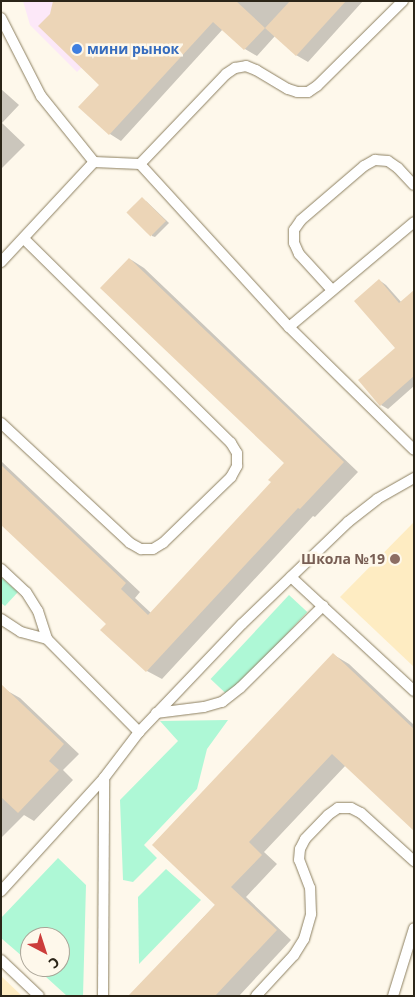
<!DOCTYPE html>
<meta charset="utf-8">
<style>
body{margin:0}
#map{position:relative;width:415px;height:997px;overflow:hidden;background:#fef8eb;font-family:"Open Sans",sans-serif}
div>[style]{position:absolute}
.commercial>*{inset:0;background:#fce8f8}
.built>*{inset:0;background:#feecc2}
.green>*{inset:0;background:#aef8d6;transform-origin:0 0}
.shadow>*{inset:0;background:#0003}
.building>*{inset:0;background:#ecd5b7;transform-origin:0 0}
.roads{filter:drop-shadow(0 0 1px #8d8061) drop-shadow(0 0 1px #8d8061)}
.lane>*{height:10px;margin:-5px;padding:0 5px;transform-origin:5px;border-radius:5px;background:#fff}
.dots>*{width:14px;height:14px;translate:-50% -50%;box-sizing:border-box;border:2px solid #fef8eb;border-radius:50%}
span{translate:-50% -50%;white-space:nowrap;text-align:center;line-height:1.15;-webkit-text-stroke:5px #fef8eb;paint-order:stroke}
.shop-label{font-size:14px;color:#366cbe;font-weight:700}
.left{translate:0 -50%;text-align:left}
.education-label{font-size:14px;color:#785e54;font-weight:700}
.right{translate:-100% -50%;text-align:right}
.frame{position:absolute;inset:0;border:2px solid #2b2518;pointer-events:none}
.north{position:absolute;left:20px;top:927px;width:50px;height:50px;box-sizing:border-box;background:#fef8eb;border:1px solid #aaa497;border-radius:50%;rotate:140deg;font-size:14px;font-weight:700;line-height:20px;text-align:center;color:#2b2518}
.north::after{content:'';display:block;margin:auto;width:18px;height:22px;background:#cc3d3b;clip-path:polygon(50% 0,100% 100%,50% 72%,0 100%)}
</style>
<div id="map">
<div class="commercial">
<div style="clip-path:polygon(23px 1px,147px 1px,77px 72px,30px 25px)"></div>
</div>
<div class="built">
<div style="clip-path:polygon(414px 522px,414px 667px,340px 597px)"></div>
<div style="clip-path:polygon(1px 976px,22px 996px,1px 996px)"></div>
</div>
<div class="green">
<div style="clip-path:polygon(1px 577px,18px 592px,5px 606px,1px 603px)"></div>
<div style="left:289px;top:595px;width:25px;height:115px;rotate:43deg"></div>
<div style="clip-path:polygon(228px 720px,207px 749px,197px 789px,144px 845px,157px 858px,133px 882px,123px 880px,120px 800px,178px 741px,160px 721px)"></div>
<div style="clip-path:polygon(58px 858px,86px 885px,83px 996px,67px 996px,35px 967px,60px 967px,60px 937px,30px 937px,30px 963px,1px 938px,1px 918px)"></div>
<div style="clip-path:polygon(166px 869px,201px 900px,139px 964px,138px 897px)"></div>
</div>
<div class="shadow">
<div style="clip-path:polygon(54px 1px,363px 1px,308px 62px,296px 55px,275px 36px,257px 56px,245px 49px,223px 29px,121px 141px,110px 134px,100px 85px,51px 14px)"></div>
<div style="clip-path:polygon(1px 89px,19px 105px,2px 123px,25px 145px,1px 169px)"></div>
<div style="clip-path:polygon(146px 201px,169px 223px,155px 237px,152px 236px)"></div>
<div style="clip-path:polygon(130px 259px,144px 268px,358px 472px,315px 517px,313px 516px,162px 679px,147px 671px,108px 623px,1px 523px,1px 461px,140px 592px,135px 598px,151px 613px,273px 482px,286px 463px)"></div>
<div style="clip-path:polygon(379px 280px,386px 285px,402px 303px,414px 292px,414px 386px,388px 409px,381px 405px,396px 348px)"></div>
<div style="clip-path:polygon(334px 655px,349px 664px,414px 725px,414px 828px,346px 765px,264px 852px,277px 864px,246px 897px,291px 940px,239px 996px,130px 996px,216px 904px)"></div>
<div style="clip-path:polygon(4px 689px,20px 698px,79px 754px,63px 770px,73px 780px,34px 821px,24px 815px,1px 838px,1px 692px)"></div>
</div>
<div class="building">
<div style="clip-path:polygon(53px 1px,236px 1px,265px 28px,244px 50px,213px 22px,109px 135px,78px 107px,99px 85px,38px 26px,50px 14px)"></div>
<div style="clip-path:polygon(290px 1px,346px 1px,296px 56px,265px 28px)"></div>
<div style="left:142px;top:197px;width:34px;height:22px;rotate:45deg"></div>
<div style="clip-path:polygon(129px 258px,344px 462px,300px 509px,298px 508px,146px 672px,100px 630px,106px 624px,1px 525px,1px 465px,126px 583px,121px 589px,148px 615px,271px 482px,268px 480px,284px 463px,100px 288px)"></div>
<div style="clip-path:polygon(379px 279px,399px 303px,414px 290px,414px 376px,380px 406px,358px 380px,395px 348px,354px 301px)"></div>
<div style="clip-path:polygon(333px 653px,414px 729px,414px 831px,332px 754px,249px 842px,262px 855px,231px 887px,277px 930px,215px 996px,128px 996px,215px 905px,152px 845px)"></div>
<div style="clip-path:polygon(1px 684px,64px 744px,49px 761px,59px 770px,18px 813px,1px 797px)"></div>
</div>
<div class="roads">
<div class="lane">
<div style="left:1px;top:18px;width:88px;rotate:62.9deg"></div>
<div style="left:41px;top:96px;width:85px;rotate:51.2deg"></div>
<div style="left:94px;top:162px;width:46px;rotate:2.5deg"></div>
<div style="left:140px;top:164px;width:221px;rotate:47.6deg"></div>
<div style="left:289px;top:327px;width:175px;rotate:44.5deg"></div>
<div style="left:140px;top:164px;width:124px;rotate:-46.3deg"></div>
<div style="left:226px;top:74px;width:11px;rotate:-34deg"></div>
<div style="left:235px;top:68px;width:11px;rotate:-10deg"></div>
<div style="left:246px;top:66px;width:11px;rotate:22deg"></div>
<div style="left:256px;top:70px;width:37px;rotate:31deg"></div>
<div style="left:288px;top:89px;width:9px;rotate:18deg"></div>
<div style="left:297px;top:92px;width:11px"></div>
<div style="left:308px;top:92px;width:11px;rotate:-34deg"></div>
<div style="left:317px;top:86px;width:121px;rotate:-44.7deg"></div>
<div style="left:1px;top:262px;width:137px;rotate:-47.1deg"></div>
<div style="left:332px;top:290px;width:49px;rotate:-132.5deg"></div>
<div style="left:299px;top:254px;width:12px;rotate:-114deg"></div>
<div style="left:294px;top:243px;width:13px;rotate:-90deg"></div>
<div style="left:294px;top:230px;width:12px;rotate:-55deg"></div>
<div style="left:301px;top:220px;width:83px;rotate:-40.6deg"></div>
<div style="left:364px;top:166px;width:13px;rotate:-29deg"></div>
<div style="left:375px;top:160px;width:13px;rotate:4deg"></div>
<div style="left:388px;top:161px;width:12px;rotate:35deg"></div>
<div style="left:398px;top:168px;width:23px;rotate:47deg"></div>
<div style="left:289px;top:327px;width:163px;rotate:-40deg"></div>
<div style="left:1px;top:423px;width:176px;rotate:42.9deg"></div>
<div style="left:130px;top:543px;width:13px;rotate:29deg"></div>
<div style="left:141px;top:549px;width:12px"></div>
<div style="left:153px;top:549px;width:12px;rotate:-31deg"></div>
<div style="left:163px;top:543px;width:95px;rotate:-44.1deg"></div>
<div style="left:231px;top:477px;width:13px;rotate:-61deg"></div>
<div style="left:237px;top:466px;width:13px;rotate:-90deg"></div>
<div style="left:237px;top:453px;width:12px;rotate:-121deg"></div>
<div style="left:231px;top:443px;width:291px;rotate:-135.4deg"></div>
<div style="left:1px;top:569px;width:34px;rotate:43deg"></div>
<div style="left:26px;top:592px;width:22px;rotate:58deg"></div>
<div style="left:38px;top:611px;width:29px;rotate:72deg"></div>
<div style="left:291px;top:577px;width:168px;rotate:42.8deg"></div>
<div style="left:1px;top:619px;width:24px;rotate:33deg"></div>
<div style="left:21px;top:632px;width:27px;rotate:15deg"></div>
<div style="left:47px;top:639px;width:131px;rotate:45.3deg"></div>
<div style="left:139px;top:732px;width:58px;rotate:127.3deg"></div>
<div style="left:104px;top:778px;width:153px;rotate:132.3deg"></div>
<div style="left:156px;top:713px;width:48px;rotate:-7.1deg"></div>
<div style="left:204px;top:707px;width:19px;rotate:-16deg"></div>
<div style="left:222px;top:702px;width:23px;rotate:-38deg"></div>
<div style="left:240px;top:688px;width:117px;rotate:-44.7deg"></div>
<div style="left:139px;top:732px;width:149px;rotate:-46.4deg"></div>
<div style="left:242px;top:624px;width:147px;rotate:-43.9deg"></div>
<div style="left:348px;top:522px;width:37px;rotate:-38deg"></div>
<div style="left:377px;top:499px;width:43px;rotate:-29.6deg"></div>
<div style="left:1px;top:960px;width:52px;rotate:43.5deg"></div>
<div style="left:103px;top:996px;width:218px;rotate:-89.7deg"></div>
<div style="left:256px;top:996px;width:56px;rotate:-47.2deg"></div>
<div style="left:294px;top:955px;width:19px;rotate:-58deg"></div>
<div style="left:304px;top:939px;width:26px;rotate:-74deg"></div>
<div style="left:311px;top:914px;width:26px;rotate:-92deg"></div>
<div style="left:310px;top:888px;width:30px;rotate:-111deg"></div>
<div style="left:299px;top:860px;width:11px;rotate:-85deg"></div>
<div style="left:300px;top:849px;width:11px;rotate:-63deg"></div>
<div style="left:305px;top:839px;width:33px;rotate:-46deg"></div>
<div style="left:328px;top:815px;width:12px;rotate:-35deg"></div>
<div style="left:338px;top:808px;width:13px"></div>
<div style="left:351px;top:808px;width:11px;rotate:27deg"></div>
<div style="left:361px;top:813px;width:72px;rotate:42.2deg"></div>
<div style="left:393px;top:996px;width:71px;rotate:-72.8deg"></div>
</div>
</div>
<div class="dots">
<div style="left:77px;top:49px;background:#3f7fe0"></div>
<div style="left:395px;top:559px;background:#8d6e63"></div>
</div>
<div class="shop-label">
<span class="left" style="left:87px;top:49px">мини рынок</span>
</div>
<div class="education-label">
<span class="right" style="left:385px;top:559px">Школа №19</span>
</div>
<div class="frame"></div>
<div class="north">С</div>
</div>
